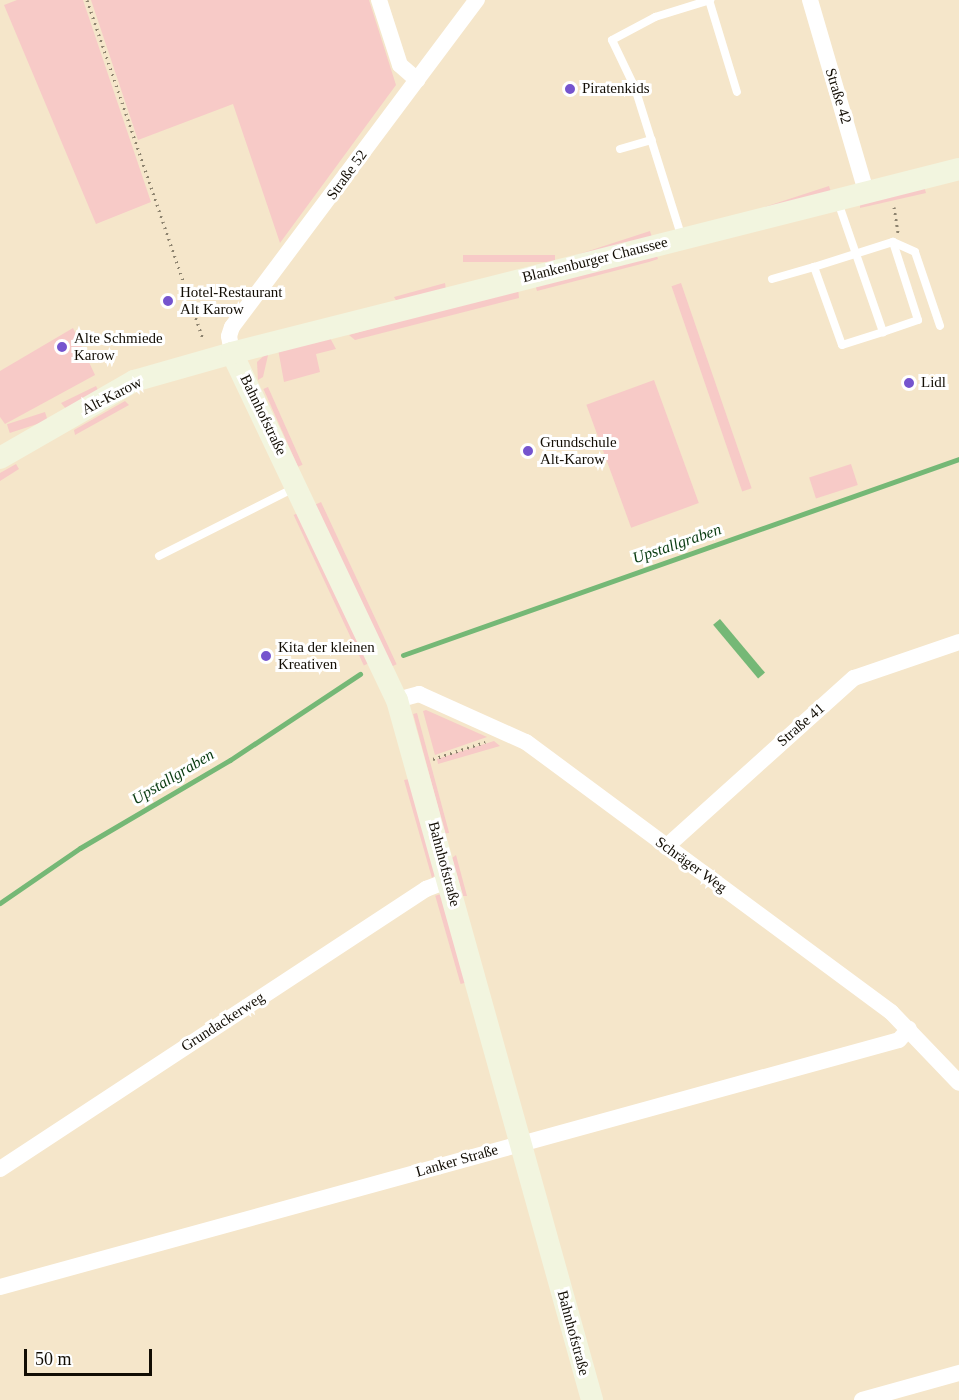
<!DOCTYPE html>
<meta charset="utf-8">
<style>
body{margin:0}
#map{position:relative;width:959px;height:1400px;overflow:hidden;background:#f5e6ca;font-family:Georgia,serif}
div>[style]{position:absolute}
.green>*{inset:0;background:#f7cac7;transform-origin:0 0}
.water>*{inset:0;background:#75b876;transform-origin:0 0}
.stream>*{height:5px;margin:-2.5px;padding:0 2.5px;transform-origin:2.5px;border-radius:2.5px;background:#75b876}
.path>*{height:3px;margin-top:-1.5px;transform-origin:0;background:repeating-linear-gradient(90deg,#8d836f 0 1.5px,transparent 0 6px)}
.lane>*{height:8px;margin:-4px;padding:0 4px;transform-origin:4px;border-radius:4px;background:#fff}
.street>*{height:16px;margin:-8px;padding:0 8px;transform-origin:8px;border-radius:8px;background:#fff}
.secondary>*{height:22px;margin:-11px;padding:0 11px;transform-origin:11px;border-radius:11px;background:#f2f5df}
.dots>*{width:16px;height:16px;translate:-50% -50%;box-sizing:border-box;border:3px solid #fff;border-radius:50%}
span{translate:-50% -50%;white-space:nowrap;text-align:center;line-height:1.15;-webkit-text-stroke:6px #fff;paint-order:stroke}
.poi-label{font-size:15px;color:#120d04}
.left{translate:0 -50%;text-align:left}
.street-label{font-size:15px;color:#120d04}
.water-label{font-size:16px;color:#093b10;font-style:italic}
.scale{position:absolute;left:24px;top:1349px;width:128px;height:27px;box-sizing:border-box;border:3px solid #120d04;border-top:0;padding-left:8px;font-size:18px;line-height:21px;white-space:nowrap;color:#120d04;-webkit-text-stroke:4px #fff;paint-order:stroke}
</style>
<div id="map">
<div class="green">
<div style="clip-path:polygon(17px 0,83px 0,151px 202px,96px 224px,4px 5px)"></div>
<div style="clip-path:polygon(91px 0,369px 0,396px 85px,280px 243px,233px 104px,138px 140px)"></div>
<div style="left:829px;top:186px;width:6px;height:67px;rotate:72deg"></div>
<div style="clip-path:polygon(924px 186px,926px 193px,860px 208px,860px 202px)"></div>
<div style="left:650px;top:231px;width:6px;height:88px;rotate:72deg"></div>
<div style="clip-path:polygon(656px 253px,658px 259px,649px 262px,537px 291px,535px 284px)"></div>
<div style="left:555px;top:255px;width:7px;height:92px;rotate:90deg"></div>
<div style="clip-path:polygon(445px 283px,446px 290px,397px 302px,394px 297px)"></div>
<div style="left:681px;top:283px;width:217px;height:10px;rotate:71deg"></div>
<div style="clip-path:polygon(518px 288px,519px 298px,355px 340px,349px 335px)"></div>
<div style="clip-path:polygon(73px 328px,95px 375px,5px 424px,0 417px,0 371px)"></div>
<div style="clip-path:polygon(329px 336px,336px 349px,316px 354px,320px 372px,284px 382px,278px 349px)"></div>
<div style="clip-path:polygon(269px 351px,263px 377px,258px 380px,257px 362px)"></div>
<div style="left:654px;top:380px;width:131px;height:72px;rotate:70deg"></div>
<div style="clip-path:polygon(96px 386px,99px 392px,67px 410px,61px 403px)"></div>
<div style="left:268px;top:387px;width:85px;height:5px;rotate:66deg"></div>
<div style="clip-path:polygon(125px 401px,129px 405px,75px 435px,74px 430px)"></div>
<div style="left:45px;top:412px;width:9px;height:40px;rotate:72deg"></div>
<div style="clip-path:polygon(16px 464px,19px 469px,0 481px,0 473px)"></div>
<div style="left:851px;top:464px;width:22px;height:44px;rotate:72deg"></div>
<div style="left:321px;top:502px;width:179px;height:6px;rotate:65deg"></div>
<div style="left:300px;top:512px;width:166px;height:7px;rotate:65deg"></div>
<div style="clip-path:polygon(426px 710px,487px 737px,435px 755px,423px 711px)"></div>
<div style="left:417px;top:713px;width:124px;height:4px;rotate:75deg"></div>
<div style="clip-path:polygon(494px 741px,500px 746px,438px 764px,437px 759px)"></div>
<div style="clip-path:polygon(409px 779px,435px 875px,432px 878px,404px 780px)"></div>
<div style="clip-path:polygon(456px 855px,467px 896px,463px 896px,452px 858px)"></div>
<div style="left:441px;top:894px;width:92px;height:6px;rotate:74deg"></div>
</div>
<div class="water">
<div style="left:720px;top:619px;width:70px;height:9px;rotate:50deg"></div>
</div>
<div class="stream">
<div style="left:403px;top:655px;width:590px;rotate:-19.42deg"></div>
<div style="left:0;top:903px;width:97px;rotate:-34.5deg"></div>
<div style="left:80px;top:848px;width:174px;rotate:-30.4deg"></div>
<div style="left:230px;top:760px;width:156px;rotate:-33.5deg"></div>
</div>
<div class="path">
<div style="left:87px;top:0;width:358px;rotate:71.1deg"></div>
<div style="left:894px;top:207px;width:26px;rotate:81deg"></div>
<div style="left:433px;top:759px;width:55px;rotate:-18.1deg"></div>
</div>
<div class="lane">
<div style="left:709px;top:0;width:96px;rotate:73.1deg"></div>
<div style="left:620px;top:149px;width:33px;rotate:-16deg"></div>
<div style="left:838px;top:202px;width:138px;rotate:70.9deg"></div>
<div style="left:883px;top:332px;width:37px;rotate:-19deg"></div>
<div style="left:918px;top:320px;width:82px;rotate:-107.8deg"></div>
<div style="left:682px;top:238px;width:157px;rotate:-107.4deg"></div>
<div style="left:635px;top:88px;width:53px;rotate:-115.6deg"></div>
<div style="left:612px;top:40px;width:49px;rotate:-28.1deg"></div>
<div style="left:655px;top:17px;width:58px;rotate:-17.2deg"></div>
<div style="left:772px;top:279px;width:44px;rotate:-15.9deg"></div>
<div style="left:883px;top:332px;width:43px;rotate:162.4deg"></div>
<div style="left:842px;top:345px;width:83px;rotate:-109.7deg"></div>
<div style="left:814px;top:267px;width:83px;rotate:-17.6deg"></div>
<div style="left:893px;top:242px;width:24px;rotate:24deg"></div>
<div style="left:915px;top:252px;width:78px;rotate:71.3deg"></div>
<div style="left:159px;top:556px;width:153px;rotate:-26.7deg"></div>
</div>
<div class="street">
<div style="left:379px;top:0;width:68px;rotate:72.1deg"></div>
<div style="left:400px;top:65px;width:23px;rotate:41deg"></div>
<div style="left:810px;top:0;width:199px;rotate:73.7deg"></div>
<div style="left:232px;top:353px;width:17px;rotate:-100deg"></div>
<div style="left:229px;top:336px;width:9px;rotate:-72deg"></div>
<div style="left:232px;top:327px;width:409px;rotate:-53.2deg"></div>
<div style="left:397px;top:700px;width:23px;rotate:-15deg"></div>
<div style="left:419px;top:694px;width:117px;rotate:24.2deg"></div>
<div style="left:526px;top:742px;width:454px;rotate:36.5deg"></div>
<div style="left:891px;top:1012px;width:98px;rotate:46.2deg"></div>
<div style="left:666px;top:847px;width:253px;rotate:-42deg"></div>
<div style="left:854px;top:678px;width:111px;rotate:-18.9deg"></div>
<div style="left:0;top:1169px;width:510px;rotate:-33.32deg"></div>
<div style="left:426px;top:889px;width:25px;rotate:-21deg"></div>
<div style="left:0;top:1287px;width:932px;rotate:-15.36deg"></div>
<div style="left:899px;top:1040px;width:15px;rotate:-48deg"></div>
<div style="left:862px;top:1400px;width:101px;rotate:-15.6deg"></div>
</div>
<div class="secondary">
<div style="left:232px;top:353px;width:384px;rotate:64.6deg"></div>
<div style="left:397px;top:700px;width:727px;rotate:74.43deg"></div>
<div style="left:0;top:458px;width:155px;rotate:-29.9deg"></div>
<div style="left:134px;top:381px;width:102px;rotate:-15.9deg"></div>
<div style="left:232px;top:353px;width:750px;rotate:-14.2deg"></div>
</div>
<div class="dots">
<div style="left:570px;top:89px;background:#7554ce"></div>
<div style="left:168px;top:301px;background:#7554ce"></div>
<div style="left:62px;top:347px;background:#7554ce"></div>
<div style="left:909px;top:383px;background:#7554ce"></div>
<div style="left:528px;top:451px;background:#7554ce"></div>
<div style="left:266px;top:656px;background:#7554ce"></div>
</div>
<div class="poi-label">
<span class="left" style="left:582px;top:89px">Piratenkids</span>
<span class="left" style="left:180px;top:301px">Hotel-Restaurant<br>Alt Karow</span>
<span class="left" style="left:74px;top:347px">Alte Schmiede<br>Karow</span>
<span class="left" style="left:921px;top:383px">Lidl</span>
<span class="left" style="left:540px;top:451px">Grundschule<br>Alt-Karow</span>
<span class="left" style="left:278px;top:656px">Kita der kleinen<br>Kreativen</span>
</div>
<div class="street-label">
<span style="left:838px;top:96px;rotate:73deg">Straße 42</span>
<span style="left:347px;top:175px;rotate:-54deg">Straße 52</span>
<span style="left:595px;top:260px;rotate:-14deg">Blankenburger Chaussee</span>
<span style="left:112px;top:396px;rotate:-27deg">Alt-Karow</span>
<span style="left:263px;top:415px;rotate:64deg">Bahnhofstraße</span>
<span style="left:801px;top:725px;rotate:-41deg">Straße 41</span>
<span style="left:444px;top:864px;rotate:75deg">Bahnhofstraße</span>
<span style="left:691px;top:865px;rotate:36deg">Schräger Weg</span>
<span style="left:223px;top:1022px;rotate:-33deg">Grundackerweg</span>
<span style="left:457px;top:1161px;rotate:-16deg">Lanker Straße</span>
<span style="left:573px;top:1333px;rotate:75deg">Bahnhofstraße</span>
</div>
<div class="water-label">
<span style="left:677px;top:544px;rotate:-19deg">Upstallgraben</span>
<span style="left:173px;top:777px;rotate:-31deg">Upstallgraben</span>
</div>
<div class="scale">50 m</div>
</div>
